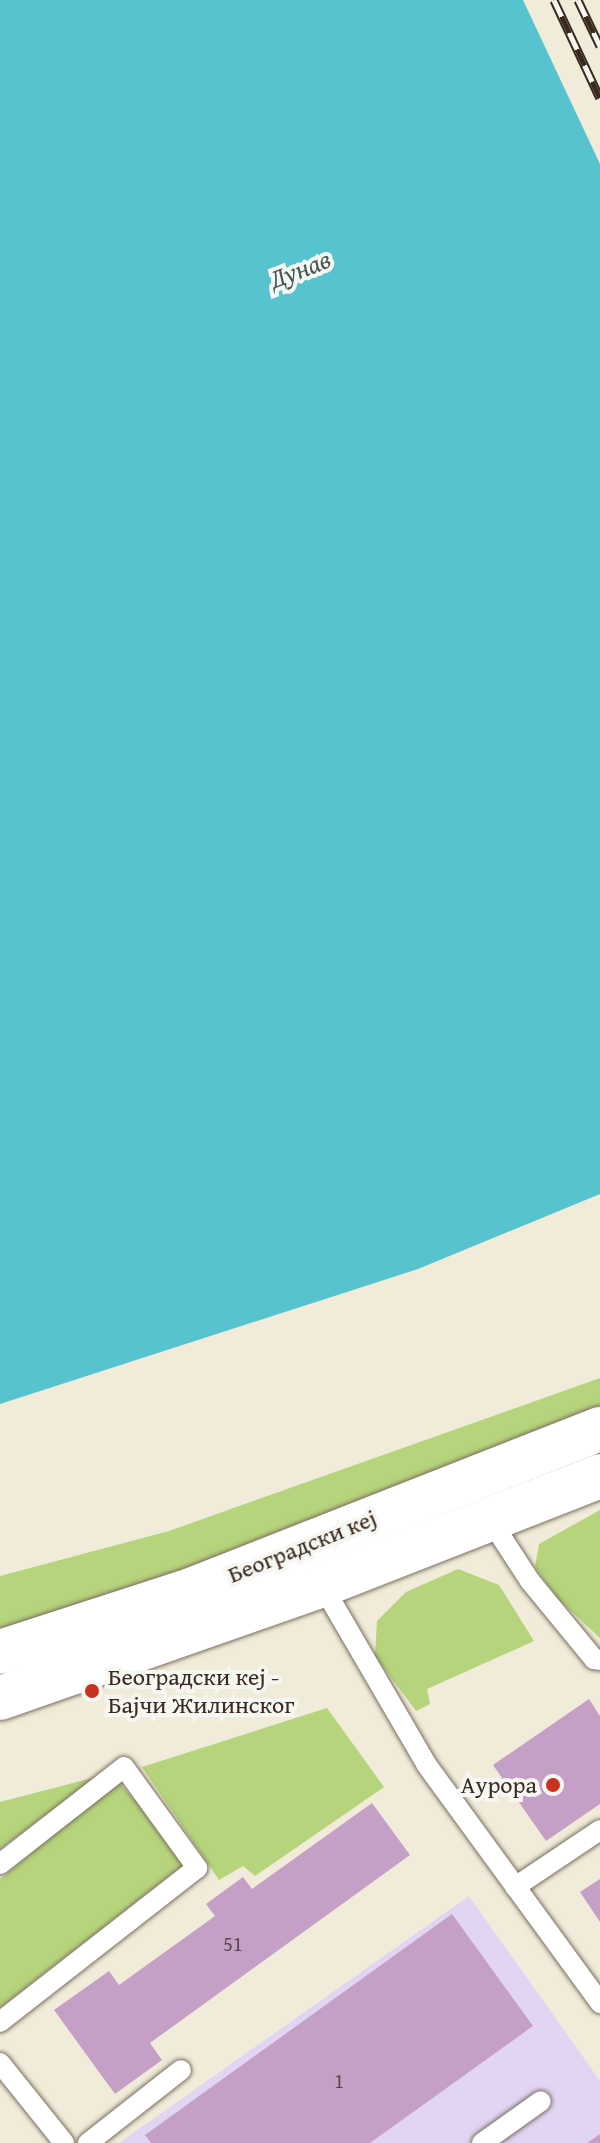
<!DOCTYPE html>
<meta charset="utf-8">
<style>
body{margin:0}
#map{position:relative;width:600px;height:2143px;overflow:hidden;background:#f0ecd9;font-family:"Gentium Book Plus",serif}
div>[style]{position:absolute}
.built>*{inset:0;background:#e2d4f3}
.green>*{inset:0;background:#b5d47b}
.water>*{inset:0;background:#56c3ce}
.pier>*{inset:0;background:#f0ecd9}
.building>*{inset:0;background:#c4a0c7}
.roads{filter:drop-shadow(0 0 2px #7a6e5f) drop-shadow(0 0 2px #7a6e5f)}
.service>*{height:20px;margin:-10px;padding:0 10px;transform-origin:10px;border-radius:10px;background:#fff}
.tertiary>*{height:44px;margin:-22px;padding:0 22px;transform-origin:22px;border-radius:22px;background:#fff}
.rail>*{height:9px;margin-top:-4.5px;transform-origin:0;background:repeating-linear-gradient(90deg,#f6f6f2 0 18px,#3b2a1e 0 36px);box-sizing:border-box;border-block:2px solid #3b2a1e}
.dots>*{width:22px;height:22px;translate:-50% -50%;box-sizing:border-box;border:4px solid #f6f6f2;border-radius:50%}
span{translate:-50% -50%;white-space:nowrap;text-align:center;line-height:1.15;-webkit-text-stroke:8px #f6f6f2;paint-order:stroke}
.number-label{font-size:20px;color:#5d4848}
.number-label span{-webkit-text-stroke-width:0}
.street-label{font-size:24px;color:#3b2a1e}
.poi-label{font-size:24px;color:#3b2a1e}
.left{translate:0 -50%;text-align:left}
.right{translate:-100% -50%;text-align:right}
.water-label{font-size:26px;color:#435853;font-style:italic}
</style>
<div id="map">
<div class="built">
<div style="clip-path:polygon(469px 1896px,600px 2081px,600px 2143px,119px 2143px)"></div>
</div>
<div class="green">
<div style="clip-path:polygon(600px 1378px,600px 1408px,160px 1581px,0 1634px,0 1576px,169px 1531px)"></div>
<div style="clip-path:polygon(600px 1510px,600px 1638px,558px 1599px,535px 1567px,539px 1544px)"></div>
<div style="clip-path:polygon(458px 1569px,499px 1585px,534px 1641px,427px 1689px,430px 1704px,416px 1711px,375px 1656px,377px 1621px,406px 1592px)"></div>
<div style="clip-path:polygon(327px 1708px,384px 1787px,255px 1876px,243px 1866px,219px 1880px,142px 1767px)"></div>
<div style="clip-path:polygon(96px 1777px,0 1849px,0 1802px)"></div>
<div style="clip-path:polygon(118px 1782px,191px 1859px,0 2008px,0 1879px)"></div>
</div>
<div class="water">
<div style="clip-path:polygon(0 0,600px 0,600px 1194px,418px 1269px,0 1404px)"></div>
</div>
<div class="pier">
<div style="clip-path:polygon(523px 0,600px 0,600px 164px)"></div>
</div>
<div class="building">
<div style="clip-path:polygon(589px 1699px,600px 1716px,600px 1804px,546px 1841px,493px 1765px)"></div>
<div style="clip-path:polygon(372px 1803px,410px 1855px,150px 2043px,162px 2060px,115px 2094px,54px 2010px,109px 1971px,119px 1985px,215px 1916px,206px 1904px,243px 1877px,252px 1889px)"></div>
<div style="clip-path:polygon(600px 1879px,600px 1922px,580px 1892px)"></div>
<div style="clip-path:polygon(452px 1914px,533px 2026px,370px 2143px,151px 2143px,145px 2135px)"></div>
<div style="clip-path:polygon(600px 2134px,600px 2143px,587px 2143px)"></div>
</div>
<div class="roads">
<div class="service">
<div style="left:491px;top:1521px;width:72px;rotate:57deg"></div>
<div style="left:530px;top:1581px;width:101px;rotate:50.6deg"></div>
<div style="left:594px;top:1659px;width:6px;rotate:9deg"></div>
<div style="left:322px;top:1585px;width:207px;rotate:59.8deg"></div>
<div style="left:426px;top:1764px;width:296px;rotate:53.9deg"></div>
<div style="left:0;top:1864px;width:157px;rotate:-38deg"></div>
<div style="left:124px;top:1767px;width:125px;rotate:54.1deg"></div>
<div style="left:197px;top:1868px;width:250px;rotate:142deg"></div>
<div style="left:515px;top:1887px;width:102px;rotate:-33.8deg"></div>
<div style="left:0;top:2063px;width:102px;rotate:51.3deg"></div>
<div style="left:88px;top:2143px;width:118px;rotate:-38.1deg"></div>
<div style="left:482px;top:2143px;width:72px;rotate:-35.4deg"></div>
</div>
<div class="tertiary">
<div style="left:0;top:1652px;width:201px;rotate:-18deg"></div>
<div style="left:191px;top:1590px;width:440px;rotate:-21.5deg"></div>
<div style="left:0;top:1698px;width:341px;rotate:-19.3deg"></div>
<div style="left:322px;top:1585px;width:299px;rotate:-21.4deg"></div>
</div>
</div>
<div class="rail">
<div style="left:554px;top:0;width:108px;rotate:64.9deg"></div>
<div style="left:578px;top:0;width:51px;rotate:64.4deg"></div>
</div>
<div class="dots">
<div style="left:92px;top:1691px;background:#c8321e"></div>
<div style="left:553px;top:1785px;background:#c8321e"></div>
</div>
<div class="number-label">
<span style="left:233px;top:1943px">51</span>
<span style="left:339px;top:2080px">1</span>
</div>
<div class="street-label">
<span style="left:302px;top:1546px;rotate:-22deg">Београдски кеј</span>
</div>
<div class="poi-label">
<span class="left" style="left:108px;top:1691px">Београдски кеј -<br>Бајчи Жилинског</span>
<span class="right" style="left:537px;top:1785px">Аурора</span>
</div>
<div class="water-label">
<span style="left:300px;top:269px;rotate:-21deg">Дунав</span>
</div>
</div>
